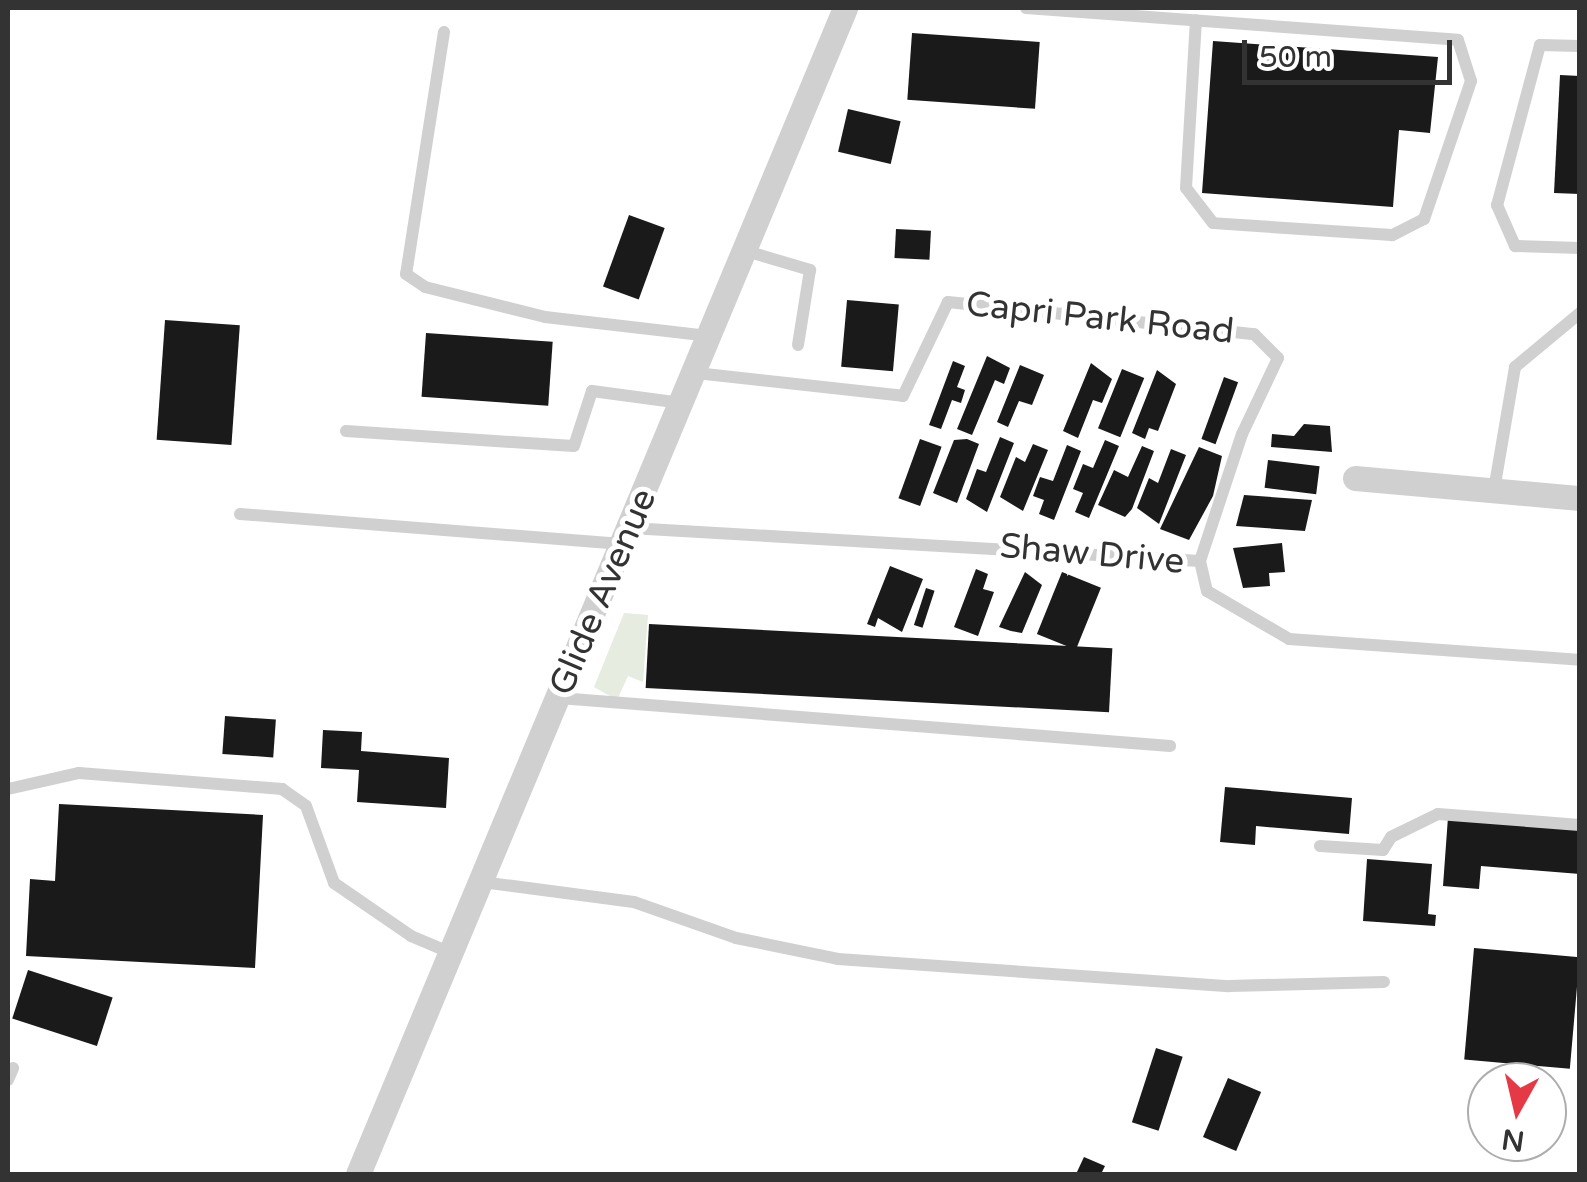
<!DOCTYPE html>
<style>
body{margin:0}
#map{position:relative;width:1587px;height:1182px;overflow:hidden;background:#fff;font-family:"Varela Round",sans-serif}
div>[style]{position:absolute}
.green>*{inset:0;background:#e6ecdf}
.building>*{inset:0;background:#1a1a1a;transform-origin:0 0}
.service>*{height:12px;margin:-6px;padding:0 6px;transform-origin:6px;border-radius:6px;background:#d0d0d0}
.minor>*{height:25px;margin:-12.5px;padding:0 12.5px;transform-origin:12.5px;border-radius:12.5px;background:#d0d0d0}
span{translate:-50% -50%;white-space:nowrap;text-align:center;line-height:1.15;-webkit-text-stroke:10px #fff;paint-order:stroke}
.street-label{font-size:35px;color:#333}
.frame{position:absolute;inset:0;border:10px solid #333;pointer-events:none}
.north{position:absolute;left:1467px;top:1062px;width:100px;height:100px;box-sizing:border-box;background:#fff;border:2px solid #adadad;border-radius:50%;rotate:188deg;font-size:28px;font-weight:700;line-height:40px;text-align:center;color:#333}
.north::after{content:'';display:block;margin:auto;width:35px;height:45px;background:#e63946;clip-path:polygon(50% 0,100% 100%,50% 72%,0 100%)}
.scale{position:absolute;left:1242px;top:40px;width:210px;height:45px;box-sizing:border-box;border:5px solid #333;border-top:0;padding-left:12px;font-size:30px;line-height:35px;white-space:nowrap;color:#333;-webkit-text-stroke:8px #fff;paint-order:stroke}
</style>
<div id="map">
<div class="green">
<div style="clip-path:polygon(624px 613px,648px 615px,643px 682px,628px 676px,617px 700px,594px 687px)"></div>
</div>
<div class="building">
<div style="left:912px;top:33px;width:128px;height:67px;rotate:4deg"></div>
<div style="clip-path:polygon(1213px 41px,1438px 57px,1430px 133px,1399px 130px,1393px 207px,1202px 193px)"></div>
<div style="clip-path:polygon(1560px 75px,1580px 76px,1580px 194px,1554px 193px)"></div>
<div style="left:848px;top:109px;width:54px;height:44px;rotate:13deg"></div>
<div style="left:629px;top:215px;width:38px;height:76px;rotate:20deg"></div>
<div style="left:896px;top:229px;width:35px;height:29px;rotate:3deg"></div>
<div style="left:847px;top:300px;width:52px;height:67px;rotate:5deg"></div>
<div style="left:165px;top:320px;width:75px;height:120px;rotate:4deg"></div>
<div style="left:426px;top:333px;width:127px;height:64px;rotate:4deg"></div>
<div style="clip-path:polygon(987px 356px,1010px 368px,1004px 384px,995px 380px,972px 435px,957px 429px)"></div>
<div style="clip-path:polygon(953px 361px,965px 366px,957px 387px,965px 390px,961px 403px,952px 400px,941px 429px,929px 425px)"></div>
<div style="clip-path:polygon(1091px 363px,1112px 379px,1102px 403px,1093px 400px,1078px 438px,1063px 431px)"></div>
<div style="clip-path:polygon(1020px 365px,1044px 375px,1032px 405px,1019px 401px,1008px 427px,997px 422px)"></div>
<div style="left:1122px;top:369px;width:24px;height:64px;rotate:22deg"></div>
<div style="clip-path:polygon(1157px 370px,1176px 384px,1158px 431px,1149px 428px,1145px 439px,1132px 433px)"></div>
<div style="left:1224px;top:377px;width:15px;height:66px;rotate:20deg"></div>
<div style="clip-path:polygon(1304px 424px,1330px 426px,1332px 452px,1271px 447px,1272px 434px,1294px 436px)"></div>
<div style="clip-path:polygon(1000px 437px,1014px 443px,987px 512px,966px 499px,977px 469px,986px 472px)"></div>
<div style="left:920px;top:439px;width:23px;height:63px;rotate:20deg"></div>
<div style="clip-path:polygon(967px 439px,979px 444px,957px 503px,933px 493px,954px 440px)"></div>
<div style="clip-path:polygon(1105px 440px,1119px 446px,1089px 518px,1075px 512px,1083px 493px,1073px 489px,1083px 464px,1093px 468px)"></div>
<div style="clip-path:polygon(1033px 444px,1048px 450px,1023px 511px,1000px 497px,1016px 457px,1025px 462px)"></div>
<div style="clip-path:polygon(1067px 445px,1081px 451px,1054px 520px,1039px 514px,1044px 500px,1033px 496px,1040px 477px,1053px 481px)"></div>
<div style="clip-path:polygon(1142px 446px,1154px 451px,1132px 509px,1125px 517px,1098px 505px,1114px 470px,1128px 477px)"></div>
<div style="clip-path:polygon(1199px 447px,1222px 456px,1213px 496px,1189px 540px,1160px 529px)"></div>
<div style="clip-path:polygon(1171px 449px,1186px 455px,1159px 524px,1137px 508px,1149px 478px,1158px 483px)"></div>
<div style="left:1268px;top:460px;width:52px;height:28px;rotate:7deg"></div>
<div style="clip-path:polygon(1244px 495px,1312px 500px,1305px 531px,1236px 526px)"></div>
<div style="clip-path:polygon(1282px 543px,1285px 572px,1269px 573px,1270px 586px,1243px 588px,1233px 548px)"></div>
<div style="clip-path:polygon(890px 566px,923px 579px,902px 632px,878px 618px,875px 627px,867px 624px)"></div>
<div style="clip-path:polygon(976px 569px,988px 574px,983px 589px,994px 592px,978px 636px,954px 627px)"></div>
<div style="clip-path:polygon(1025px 572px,1042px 585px,1022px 633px,1011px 631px,999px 627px)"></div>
<div style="left:1062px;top:572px;width:42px;height:67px;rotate:22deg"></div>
<div style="left:926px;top:588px;width:9px;height:39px;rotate:18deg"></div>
<div style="left:649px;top:624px;width:464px;height:64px;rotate:3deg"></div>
<div style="left:225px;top:716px;width:51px;height:38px;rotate:4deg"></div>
<div style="clip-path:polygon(323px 730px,362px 732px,361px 751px,449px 758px,446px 808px,357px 802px,359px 770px,321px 768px)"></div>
<div style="clip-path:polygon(1225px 787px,1352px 798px,1349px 834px,1256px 826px,1255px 845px,1220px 842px)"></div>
<div style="clip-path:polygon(59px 804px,263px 815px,255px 968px,26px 956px,30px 879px,55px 881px)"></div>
<div style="clip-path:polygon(1448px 817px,1580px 829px,1580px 874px,1481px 866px,1479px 889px,1443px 886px)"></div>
<div style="clip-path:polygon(1367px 859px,1432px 864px,1428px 914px,1436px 915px,1435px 926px,1363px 921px)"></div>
<div style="left:1474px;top:948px;width:106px;height:112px;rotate:5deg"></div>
<div style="left:28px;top:970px;width:89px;height:51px;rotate:18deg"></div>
<div style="left:1156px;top:1048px;width:28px;height:78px;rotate:18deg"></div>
<div style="left:1228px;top:1078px;width:36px;height:64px;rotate:23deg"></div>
<div style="clip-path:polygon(1084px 1157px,1105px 1166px,1101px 1174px,1076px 1174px)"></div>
</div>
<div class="service">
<div style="left:1026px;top:8px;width:433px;rotate:4.2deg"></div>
<div style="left:1458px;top:40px;width:43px;rotate:72.4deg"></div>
<div style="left:1471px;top:81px;width:146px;rotate:108.8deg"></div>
<div style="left:1424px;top:219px;width:36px;rotate:153deg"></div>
<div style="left:1392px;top:235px;width:179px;rotate:-176.2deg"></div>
<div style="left:1213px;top:223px;width:44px;rotate:-127.6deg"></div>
<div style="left:1186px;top:188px;width:168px;rotate:-86.6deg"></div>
<div style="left:444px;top:32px;width:245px;rotate:98.9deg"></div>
<div style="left:406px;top:274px;width:23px;rotate:34deg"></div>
<div style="left:425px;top:287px;width:124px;rotate:14deg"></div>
<div style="left:545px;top:317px;width:164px;rotate:6.6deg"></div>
<div style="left:1580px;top:46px;width:40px;rotate:-178.6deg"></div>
<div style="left:1540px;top:45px;width:166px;rotate:105deg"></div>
<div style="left:1497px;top:205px;width:45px;rotate:66.3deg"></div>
<div style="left:1515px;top:246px;width:65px;rotate:1.8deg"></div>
<div style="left:746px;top:251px;width:67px;rotate:16.5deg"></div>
<div style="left:810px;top:270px;width:76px;rotate:99.1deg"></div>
<div style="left:696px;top:373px;width:208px;rotate:6.3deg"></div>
<div style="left:903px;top:396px;width:104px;rotate:-64.4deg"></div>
<div style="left:948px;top:302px;width:308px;rotate:6deg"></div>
<div style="left:1254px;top:334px;width:34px;rotate:45deg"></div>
<div style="left:1278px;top:358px;width:84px;rotate:115.3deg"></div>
<div style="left:1242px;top:434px;width:134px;rotate:108.3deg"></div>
<div style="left:346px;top:431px;width:228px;rotate:3.8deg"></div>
<div style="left:574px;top:446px;width:58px;rotate:-71.9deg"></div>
<div style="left:592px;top:391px;width:90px;rotate:7.7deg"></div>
<div style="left:1494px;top:490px;width:125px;rotate:-80.3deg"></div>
<div style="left:1515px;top:367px;width:85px;rotate:-39.7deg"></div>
<div style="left:240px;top:514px;width:383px;rotate:4.5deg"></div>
<div style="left:630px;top:528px;width:571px;rotate:3.31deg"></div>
<div style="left:1200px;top:561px;width:31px;rotate:77deg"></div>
<div style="left:1207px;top:591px;width:95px;rotate:30.3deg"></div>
<div style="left:1289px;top:639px;width:292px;rotate:4.1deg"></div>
<div style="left:559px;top:698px;width:613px;rotate:4.49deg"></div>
<div style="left:8px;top:789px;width:73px;rotate:-12.7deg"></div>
<div style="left:79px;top:773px;width:204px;rotate:4.5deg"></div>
<div style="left:282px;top:789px;width:29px;rotate:35deg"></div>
<div style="left:306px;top:806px;width:82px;rotate:70deg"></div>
<div style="left:334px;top:883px;width:93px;rotate:34.5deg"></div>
<div style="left:411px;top:936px;width:43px;rotate:23deg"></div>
<div style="left:1320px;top:846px;width:63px;rotate:3.6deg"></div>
<div style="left:1383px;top:850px;width:15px;rotate:-58deg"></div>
<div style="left:1391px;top:837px;width:52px;rotate:-26.1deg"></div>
<div style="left:1438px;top:814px;width:142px;rotate:4.4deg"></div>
<div style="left:482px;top:882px;width:153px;rotate:7.5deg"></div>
<div style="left:634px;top:902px;width:108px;rotate:19.4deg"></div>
<div style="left:736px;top:938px;width:104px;rotate:11.6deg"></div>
<div style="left:838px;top:959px;width:392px;rotate:4deg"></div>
<div style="left:1229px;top:986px;width:155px;rotate:-1.5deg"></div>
<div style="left:8px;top:1080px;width:13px;rotate:-67deg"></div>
</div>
<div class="minor">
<div style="left:1355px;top:478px;width:226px;rotate:5.1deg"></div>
<div style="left:358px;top:1174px;width:1264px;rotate:-67.33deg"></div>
</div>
<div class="street-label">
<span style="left:1100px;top:318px;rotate:6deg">Capri Park Road</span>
<span style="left:1092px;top:554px;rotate:5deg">Shaw Drive</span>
<span style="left:603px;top:592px;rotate:-67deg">Glide Avenue</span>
</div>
<div class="frame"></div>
<div class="north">N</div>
<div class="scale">50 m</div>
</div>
